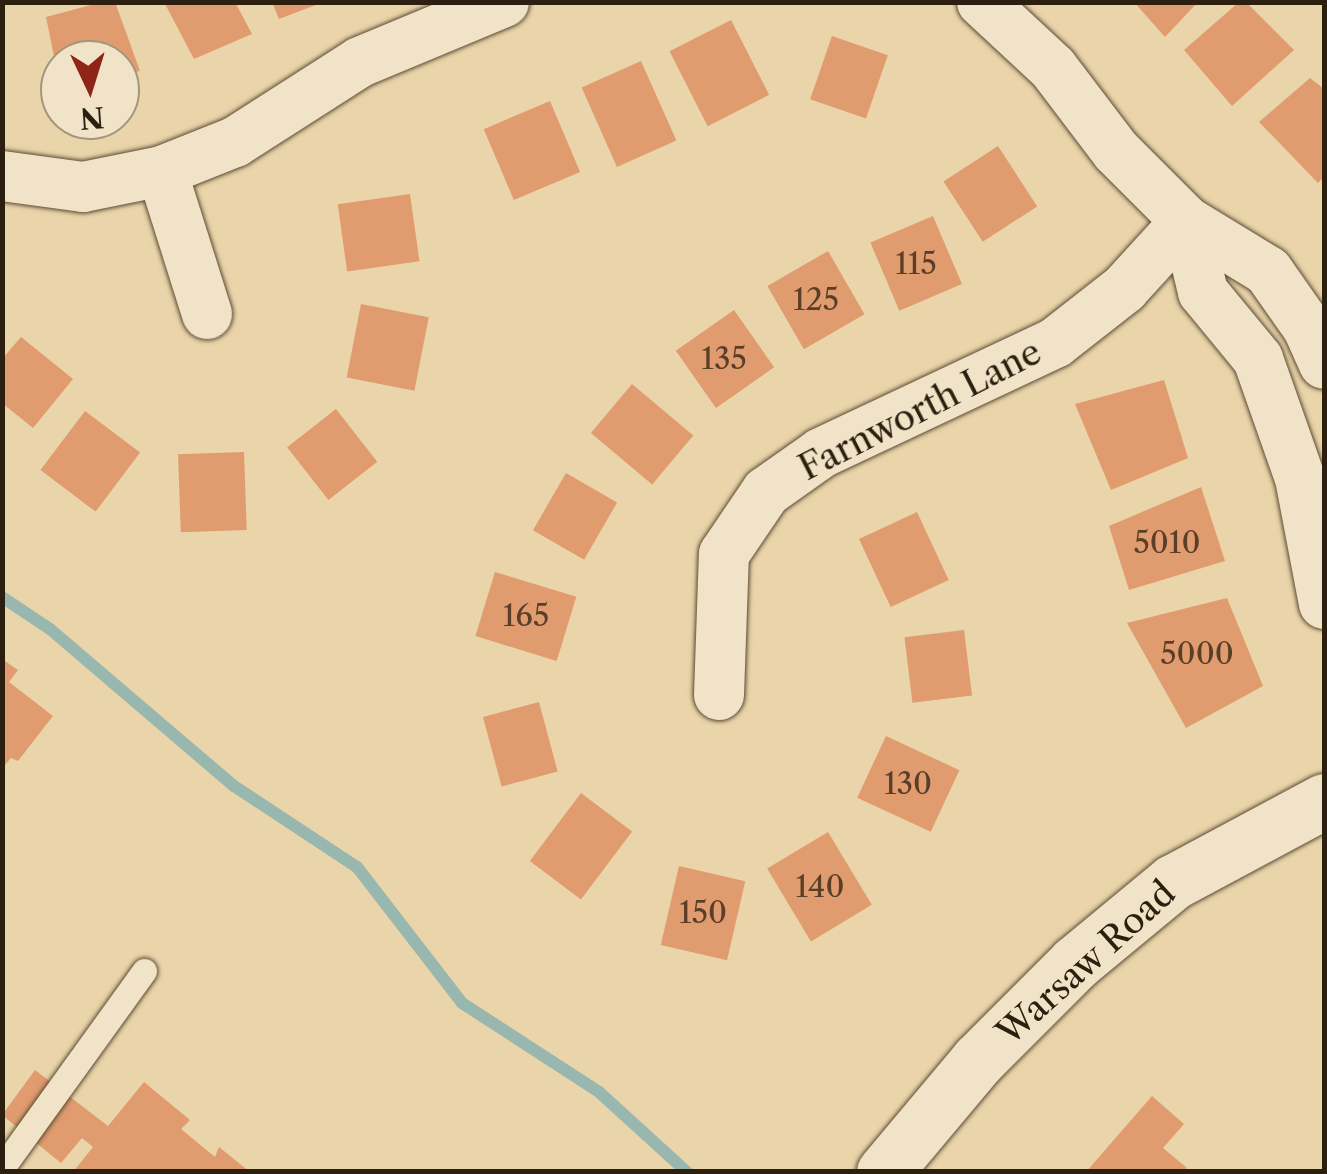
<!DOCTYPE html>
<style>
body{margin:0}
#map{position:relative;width:1327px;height:1174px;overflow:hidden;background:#ead4a9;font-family:"Libre Caslon Text",serif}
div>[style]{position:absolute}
.stream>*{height:12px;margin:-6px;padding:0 6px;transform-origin:6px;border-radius:6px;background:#98b7ae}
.building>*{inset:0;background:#e09c6e;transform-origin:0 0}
.roads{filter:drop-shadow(0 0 2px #5c4c36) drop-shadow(0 0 2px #5c4c36)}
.lane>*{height:25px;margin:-12.5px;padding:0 12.5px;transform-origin:12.5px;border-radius:12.5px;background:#f1e3c7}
.street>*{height:50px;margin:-25px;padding:0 25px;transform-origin:25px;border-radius:25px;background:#f1e3c7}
.secondary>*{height:55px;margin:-27.5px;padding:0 27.5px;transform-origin:27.5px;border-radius:27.5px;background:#f1e3c7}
span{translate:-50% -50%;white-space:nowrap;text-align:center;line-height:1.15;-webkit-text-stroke:8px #f1e3c7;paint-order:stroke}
.number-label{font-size:30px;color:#5a3e28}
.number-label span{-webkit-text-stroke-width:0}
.street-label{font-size:35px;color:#2d1f10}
.frame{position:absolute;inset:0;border:5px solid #2d1f10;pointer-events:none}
.north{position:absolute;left:40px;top:40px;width:100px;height:100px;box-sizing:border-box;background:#f1e3c7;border:2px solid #a3957e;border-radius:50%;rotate:176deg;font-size:28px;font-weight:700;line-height:40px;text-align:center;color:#2d1f10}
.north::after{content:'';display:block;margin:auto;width:35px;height:45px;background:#8f2418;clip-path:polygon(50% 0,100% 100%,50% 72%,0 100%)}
</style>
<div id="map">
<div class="stream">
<div style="left:2px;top:597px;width:58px;rotate:33.7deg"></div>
<div style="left:50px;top:629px;width:242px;rotate:40.5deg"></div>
<div style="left:234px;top:786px;width:147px;rotate:33.4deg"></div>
<div style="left:357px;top:867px;width:172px;rotate:52.3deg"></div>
<div style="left:462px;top:1003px;width:163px;rotate:33deg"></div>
<div style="left:599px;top:1092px;width:119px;rotate:42.3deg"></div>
</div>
<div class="building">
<div style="clip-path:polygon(102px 2px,115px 2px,140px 71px,120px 75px,120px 60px,60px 60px,58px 76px,46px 17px)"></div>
<div style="clip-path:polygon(164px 2px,235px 2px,252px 34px,194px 59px)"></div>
<div style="clip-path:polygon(272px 2px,321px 2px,321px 3px,279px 19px)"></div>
<div style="clip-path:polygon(1134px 2px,1198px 2px,1165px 37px)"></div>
<div style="clip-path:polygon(1239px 2px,1246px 2px,1294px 50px,1232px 106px,1184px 50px)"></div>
<div style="left:731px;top:20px;width:84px;height:69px;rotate:63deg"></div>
<div style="left:832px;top:36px;width:59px;height:67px;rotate:19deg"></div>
<div style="left:641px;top:61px;width:87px;height:65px;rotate:66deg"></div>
<div style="clip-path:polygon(1310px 78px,1324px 89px,1324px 177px,1318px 183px,1259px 122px)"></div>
<div style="left:550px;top:101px;width:77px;height:72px;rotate:67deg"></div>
<div style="left:998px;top:146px;width:72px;height:65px;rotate:57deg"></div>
<div style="left:410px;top:194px;width:68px;height:73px;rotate:82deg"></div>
<div style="left:933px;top:216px;width:74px;height:68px;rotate:67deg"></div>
<div style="left:828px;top:251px;width:73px;height:70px;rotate:60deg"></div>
<div style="left:361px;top:304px;width:69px;height:75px;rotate:11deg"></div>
<div style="left:734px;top:310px;width:70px;height:71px;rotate:55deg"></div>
<div style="clip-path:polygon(21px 337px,73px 379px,33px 428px,2px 403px,2px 359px)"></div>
<div style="clip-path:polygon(1164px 380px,1188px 458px,1111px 490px,1075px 404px)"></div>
<div style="left:632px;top:384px;width:80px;height:64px;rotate:40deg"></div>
<div style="left:336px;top:409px;width:67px;height:62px;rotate:52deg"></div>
<div style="left:85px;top:411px;width:69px;height:74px;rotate:37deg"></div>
<div style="left:244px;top:452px;width:78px;height:66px;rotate:88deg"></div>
<div style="left:566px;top:473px;width:59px;height:66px;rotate:30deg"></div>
<div style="clip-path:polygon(1201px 487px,1225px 561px,1129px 590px,1109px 526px)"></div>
<div style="left:917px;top:512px;width:75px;height:64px;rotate:65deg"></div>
<div style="left:495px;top:572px;width:85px;height:67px;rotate:17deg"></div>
<div style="clip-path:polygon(1227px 598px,1263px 686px,1186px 728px,1127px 623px)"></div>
<div style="left:964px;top:630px;width:66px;height:60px;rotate:83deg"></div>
<div style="clip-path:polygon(2px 659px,18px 670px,9px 682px,53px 716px,18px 761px,11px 758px,2px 768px)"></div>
<div style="left:539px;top:702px;width:72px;height:58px;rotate:75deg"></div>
<div style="left:886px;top:736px;width:81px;height:68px;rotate:25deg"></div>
<div style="left:581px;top:793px;width:64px;height:85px;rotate:37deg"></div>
<div style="left:828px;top:832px;width:85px;height:71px;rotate:59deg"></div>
<div style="left:679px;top:866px;width:68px;height:81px;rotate:13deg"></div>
<div style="clip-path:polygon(35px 1070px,108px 1126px,144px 1082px,190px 1120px,181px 1129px,215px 1157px,219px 1147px,250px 1172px,73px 1172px,93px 1147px,82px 1138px,61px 1163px,2px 1115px)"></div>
<div style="clip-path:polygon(1152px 1096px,1184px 1124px,1163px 1148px,1187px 1168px,1183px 1172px,1086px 1172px)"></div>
</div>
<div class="roads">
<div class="lane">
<div style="left:2px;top:1168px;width:243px;rotate:-54.2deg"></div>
</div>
<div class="street">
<div style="left:982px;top:2px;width:97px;rotate:42.9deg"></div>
<div style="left:1053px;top:68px;width:104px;rotate:52.8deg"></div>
<div style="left:1116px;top:151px;width:99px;rotate:45deg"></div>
<div style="left:1186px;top:221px;width:96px;rotate:31.4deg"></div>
<div style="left:1268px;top:271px;width:70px;rotate:54.9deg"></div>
<div style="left:1308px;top:328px;width:39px;rotate:66deg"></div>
<div style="left:162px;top:171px;width:150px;rotate:72.5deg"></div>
<div style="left:2px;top:176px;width:82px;rotate:7.7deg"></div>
<div style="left:83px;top:187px;width:81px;rotate:-11.4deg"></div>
<div style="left:162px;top:171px;width:79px;rotate:-21.7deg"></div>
<div style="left:235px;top:142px;width:148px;rotate:-32.6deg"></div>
<div style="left:360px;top:62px;width:156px;rotate:-22.6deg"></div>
<div style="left:1186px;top:221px;width:73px;rotate:76.5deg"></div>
<div style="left:1203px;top:292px;width:87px;rotate:50.6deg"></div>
<div style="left:1258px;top:359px;width:126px;rotate:70.6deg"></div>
<div style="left:1300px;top:478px;width:128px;rotate:79.2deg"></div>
<div style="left:719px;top:695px;width:141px;rotate:-88deg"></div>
<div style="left:724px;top:554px;width:75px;rotate:-55.9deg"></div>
<div style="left:766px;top:492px;width:67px;rotate:-35.3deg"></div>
<div style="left:821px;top:453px;width:259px;rotate:-25.2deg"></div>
<div style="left:1055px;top:343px;width:88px;rotate:-38deg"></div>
<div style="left:1124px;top:289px;width:92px;rotate:-47.6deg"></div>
</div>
<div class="secondary">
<div style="left:884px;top:1172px;width:146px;rotate:-50deg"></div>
<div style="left:978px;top:1060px;width:137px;rotate:-45deg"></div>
<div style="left:1075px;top:963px;width:127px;rotate:-39.6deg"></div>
<div style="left:1173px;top:882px;width:171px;rotate:-28.2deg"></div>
</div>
</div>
<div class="number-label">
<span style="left:916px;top:264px">115</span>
<span style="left:816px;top:300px">125</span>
<span style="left:724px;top:359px">135</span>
<span style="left:1167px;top:543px">5010</span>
<span style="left:526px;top:616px">165</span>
<span style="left:1197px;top:654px">5000</span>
<span style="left:908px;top:784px">130</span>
<span style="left:820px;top:887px">140</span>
<span style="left:703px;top:913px">150</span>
</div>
<div class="street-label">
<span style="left:920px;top:410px;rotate:-27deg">Farnworth Lane</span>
<span style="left:1086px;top:963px;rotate:-42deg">Warsaw Road</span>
</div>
<div class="frame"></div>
<div class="north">N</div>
</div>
